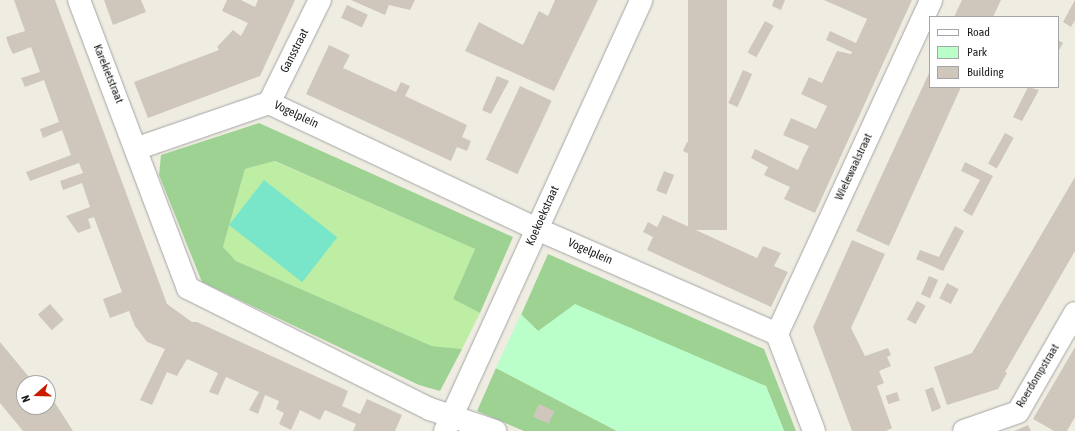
<!DOCTYPE html>
<style>
body{margin:0}
#map{position:relative;width:1075px;height:431px;overflow:hidden;background:#efede2;font-family:"Asap Condensed",sans-serif}
div>[style]{position:absolute}
.grass>*{inset:0;background:#beeea3}
.forest>*{inset:0;background:#9dd293}
.park>*{inset:0;background:#bafec9}
.pitch>*{inset:0;background:#79e6ca;transform-origin:0 0}
.building>*{inset:0;background:#cfc7bb;transform-origin:0 0}
.roads{filter:drop-shadow(0 0 1px #a4a4a4) drop-shadow(0 0 1px #a4a4a4)}
.minor>*{height:22px;margin:-11px;padding:0 11px;transform-origin:11px;border-radius:11px;background:#fff}
span{translate:-50% -50%;white-space:nowrap;text-align:center;line-height:1.15;-webkit-text-stroke:3px #fff;paint-order:stroke}
.street-label{font-size:12px;color:#1d1d1d}
.legend{position:absolute;left:929px;top:16px;width:130px;height:72px;box-sizing:border-box;background:#fff;border:1px solid #a5a5a5;margin:0;padding:5px 7px;list-style:none;font-size:12px;color:#1d1d1d}
.legend li{display:flex;align-items:center;gap:8px;height:20px}
.legend b{width:20px;border:1px solid #a5a5a5}
.north{position:absolute;left:16px;top:375px;width:40px;height:40px;box-sizing:border-box;background:#fff;border:1px solid #a5a5a5;border-radius:50%;rotate:250deg;font-size:11px;font-weight:700;line-height:16px;text-align:center;color:#1d1d1d}
.north::after{content:'';display:block;margin:auto;width:14px;height:18px;background:#ca1b00;clip-path:polygon(50% 0,100% 100%,50% 72%,0 100%)}
</style>
<div id="map">
<div class="grass">
<div style="clip-path:polygon(274px 161px,475px 249px,453px 299px,480px 313px,462px 349px,432px 346px,236px 261px,223px 247px,245px 169px)"></div>
</div>
<div class="forest">
<div style="clip-path:polygon(259px 123px,513px 237px,480px 313px,453px 299px,475px 249px,275px 161px,245px 169px,223px 247px,236px 261px,432px 346px,462px 349px,440px 391px,419px 385px,202px 282px,159px 175px,161px 155px)"></div>
<div style="clip-path:polygon(548px 254px,764px 349px,796px 431px,784px 431px,766px 386px,538px 331px,521px 315px)"></div>
<div style="clip-path:polygon(496px 368px,617px 431px,524px 431px,477px 411px)"></div>
</div>
<div class="park">
<div style="clip-path:polygon(575px 304px,766px 386px,784px 431px,617px 431px,496px 368px,521px 314px,538px 331px)"></div>
</div>
<div class="pitch">
<div style="left:264px;top:180px;width:93px;height:57px;rotate:38deg"></div>
</div>
<div class="building">
<div style="clip-path:polygon(14px 0,55px 0,167px 304px,192px 322px,197px 322px,348px 391px,342px 406px,360px 414px,367px 399px,402px 415px,395px 431px,353px 431px,356px 424px,325px 410px,320px 420px,300px 410px,291px 430px,279px 424px,284px 413px,276px 409px,279px 401px,265px 395px,258px 414px,249px 410px,259px 392px,226px 377px,218px 395px,209px 392px,218px 373px,187px 359px,177px 376px,167px 372px,152px 405px,140px 400px,165px 349px,147px 342px,135px 326px,129px 311px,110px 318px,103px 299px,122px 292px,94px 217px,88px 219px,91px 228px,78px 233px,66px 216px,90px 207px,82px 183px,63px 190px,60px 181px,83px 173px,79px 163px,30px 181px,26px 172px,71px 155px,62px 130px,43px 138px,40px 129px,59px 122px,44px 80px,25px 87px,21px 78px,40px 72px,31px 47px,13px 54px,9px 46px,6px 37px,25px 31px)"></div>
<div style="clip-path:polygon(104px 0,141px 0,146px 12px,113px 25px)"></div>
<div style="clip-path:polygon(227px 0,241px 0,255px 7px,258px 0,295px 0,260px 76px,148px 118px,134px 82px,219px 50px,217px 47px,233px 30px,241px 36px,248px 23px,222px 11px)"></div>
<div style="clip-path:polygon(351px 0,415px 0,410px 10px,389px 5px,385px 15px)"></div>
<div style="clip-path:polygon(555px 0,598px 0,554px 91px,465px 51px,479px 22px,523px 45px,539px 11px,548px 16px)"></div>
<div style="left:688px;top:0;width:39px;height:230px"></div>
<div style="clip-path:polygon(774px 0,785px 0,781px 10px,772px 6px)"></div>
<div style="clip-path:polygon(824px 0,912px 0,815px 213px,784px 199px,790px 187px,764px 175px,768px 167px,751px 158px,755px 149px,798px 170px,803px 158px,809px 146px,783px 135px,791px 118px,816px 129px,827px 106px,801px 94px,805px 86px,809px 77px,822px 83px,837px 51px,851px 54px,852px 52px,826px 40px,830px 31px,856px 43px,867px 19px)"></div>
<div style="clip-path:polygon(962px 0,1001px 0,993px 17px,954px 17px)"></div>
<div style="clip-path:polygon(1075px 0,1075px 20px,1071px 27px,1063px 22px)"></div>
<div style="left:347px;top:5px;width:23px;height:14px;rotate:25deg"></div>
<div style="left:765px;top:21px;width:10px;height:36px;rotate:29deg"></div>
<div style="clip-path:polygon(1058px 40px,1063px 43px,1058px 52px)"></div>
<div style="clip-path:polygon(329px 45px,350px 55px,343px 68px,396px 92px,401px 82px,410px 86px,405px 96px,467px 125px,462px 137px,471px 141px,467px 151px,457px 147px,451px 161px,306px 94px)"></div>
<div style="left:743px;top:70px;width:10px;height:36px;rotate:24deg"></div>
<div style="clip-path:polygon(930px 71px,930px 87px,961px 87px,889px 246px,856px 231px)"></div>
<div style="clip-path:polygon(497px 76px,509px 81px,491px 114px,482px 110px)"></div>
<div style="left:520px;top:86px;width:35px;height:81px;rotate:25deg"></div>
<div style="clip-path:polygon(1028px 87px,1039px 90px,1022px 121px,1013px 117px)"></div>
<div style="clip-path:polygon(717px 127px,726px 132px,712px 164px,683px 151px,687px 142px,706px 150px)"></div>
<div style="left:1005px;top:133px;width:10px;height:35px;rotate:29deg"></div>
<div style="clip-path:polygon(965px 162px,993px 176px,972px 216px,963px 211px,980px 180px,961px 171px)"></div>
<div style="left:664px;top:171px;width:11px;height:21px;rotate:22deg"></div>
<div style="clip-path:polygon(1075px 177px,1075px 251px,1005px 372px,1007px 373px,998px 389px,947px 405px,934px 367px,972px 353px)"></div>
<div style="clip-path:polygon(663px 215px,757px 258px,763px 246px,781px 253px,774px 266px,788px 272px,771px 307px,647px 250px,653px 237px,643px 232px,648px 222px,657px 227px)"></div>
<div style="clip-path:polygon(955px 226px,964px 231px,943px 271px,916px 259px,920px 250px,939px 257px)"></div>
<div style="clip-path:polygon(852px 240px,885px 254px,851px 328px,865px 356px,888px 348px,891px 355px,887px 357px,891px 366px,879px 371px,884px 383px,877px 386px,892px 428px,886px 431px,852px 431px,813px 327px)"></div>
<div style="left:929px;top:276px;width:10px;height:20px;rotate:24deg"></div>
<div style="left:947px;top:283px;width:13px;height:17px;rotate:27deg"></div>
<div style="left:917px;top:301px;width:10px;height:21px;rotate:29deg"></div>
<div style="left:50px;top:304px;width:21px;height:16px;rotate:49deg"></div>
<div style="clip-path:polygon(0 342px,34px 383px,24px 383px,24px 407px,48px 407px,48px 392px,73px 431px,23px 431px,0 403px)"></div>
<div style="clip-path:polygon(1075px 347px,1075px 417px,1067px 431px,1054px 431px,1033px 419px)"></div>
<div style="clip-path:polygon(933px 387px,941px 408px,932px 412px,925px 390px)"></div>
<div style="left:897px;top:392px;width:9px;height:12px;rotate:72deg"></div>
<div style="left:539px;top:404px;width:17px;height:14px;rotate:25deg"></div>
<div style="clip-path:polygon(1028px 425px,1031px 431px,1014px 431px)"></div>
</div>
<div class="roads">
<div class="minor">
<div style="left:79px;top:0;width:308px;rotate:69.3deg"></div>
<div style="left:188px;top:288px;width:271px;rotate:26.6deg"></div>
<div style="left:430px;top:409px;width:69px;rotate:18.7deg"></div>
<div style="left:269px;top:103px;width:115px;rotate:-63.7deg"></div>
<div style="left:138px;top:148px;width:139px;rotate:-19deg"></div>
<div style="left:269px;top:103px;width:296px;rotate:25.2deg"></div>
<div style="left:537px;top:229px;width:262px;rotate:23.6deg"></div>
<div style="left:777px;top:334px;width:104px;rotate:69.1deg"></div>
<div style="left:777px;top:334px;width:368px;rotate:-65.2deg"></div>
<div style="left:445px;top:431px;width:473px;rotate:-65.5deg"></div>
<div style="left:964px;top:431px;width:57px;rotate:-19.4deg"></div>
<div style="left:1018px;top:412px;width:114px;rotate:-60.1deg"></div>
</div>
</div>
<div class="street-label">
<span style="left:295px;top:51px;rotate:-63deg">Gansstraat</span>
<span style="left:108px;top:74px;rotate:68deg">Karekietstraat</span>
<span style="left:296px;top:115px;rotate:25deg">Vogelplein</span>
<span style="left:854px;top:167px;rotate:-65deg">Wielewaalstraat</span>
<span style="left:543px;top:216px;rotate:-66deg">Koekoekstraat</span>
<span style="left:590px;top:252px;rotate:24deg">Vogelplein</span>
<span style="left:1038px;top:376px;rotate:-59deg">Roerdompstraat</span>
</div>
<ul class="legend">
<li><b style="height:5px;background:#fff"></b>Road</li>
<li><b style="height:11px;background:#bafec9"></b>Park</li>
<li><b style="height:11px;background:#cfc7bb"></b>Building</li>
</ul>
<div class="north">N</div>
</div>
